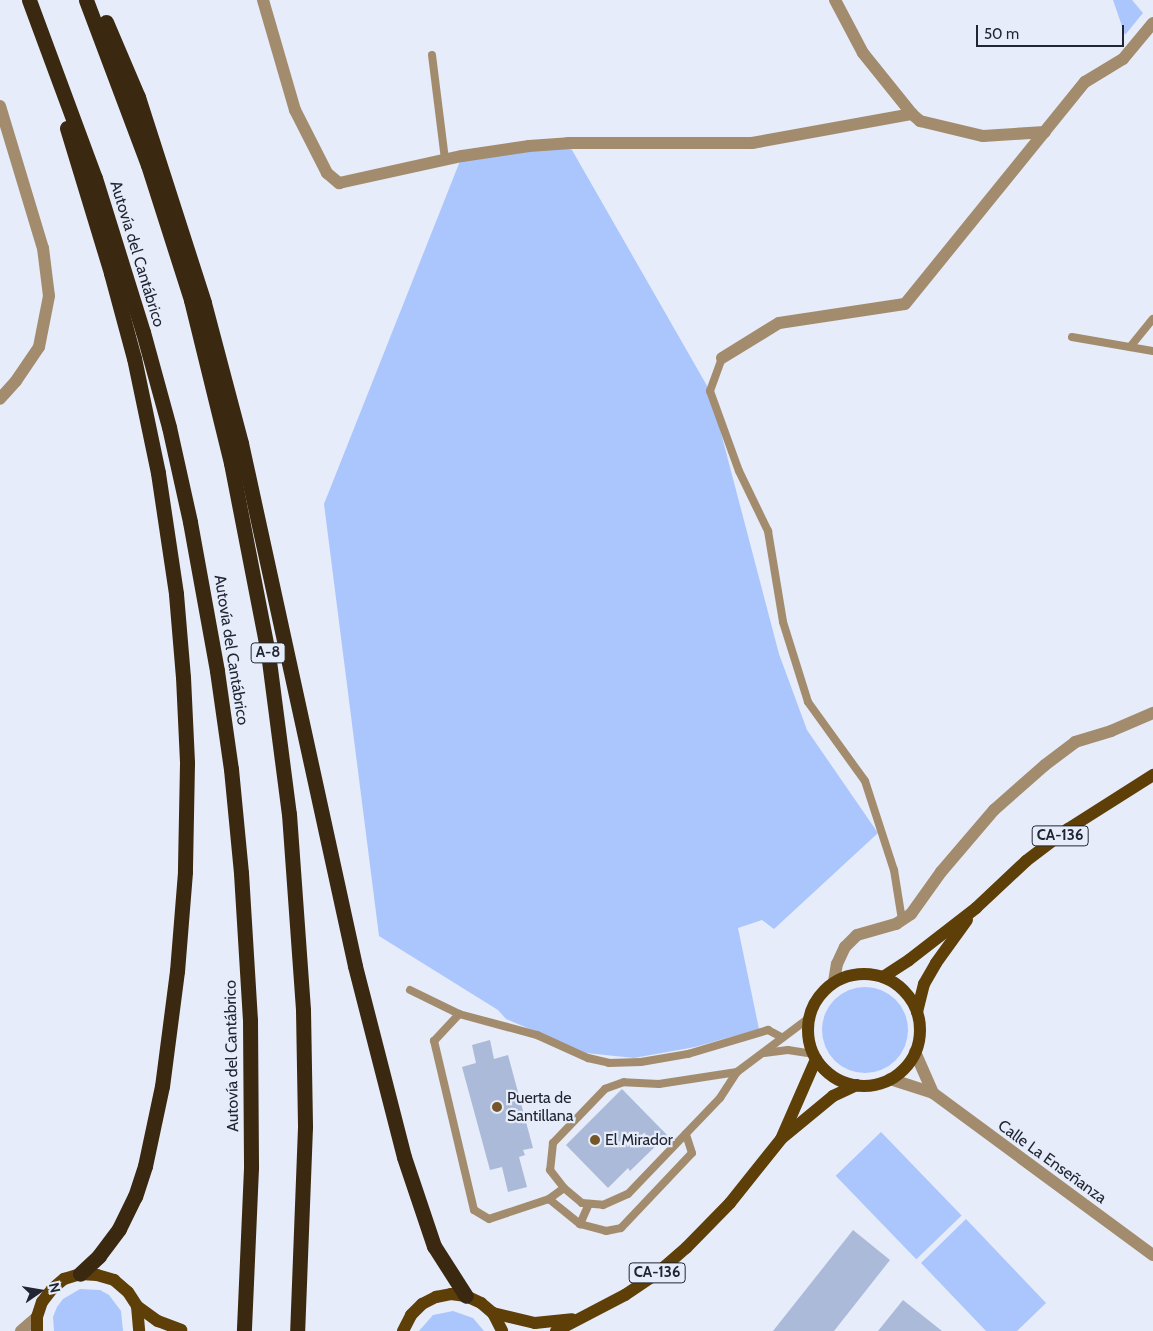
<!DOCTYPE html>
<meta charset="utf-8">
<style>
body{margin:0}
#map{position:relative;width:1153px;height:1331px;overflow:hidden;background:#e6ecf9;font-family:Cabin,sans-serif}
div>[style]{position:absolute}
.green>*{inset:0;background:#abc6fd;transform-origin:0 0}
.round{border-radius:50%}
.building>*{inset:0;background:#aabad8}
.service>*{height:8px;margin:-4px;padding:0 4px;transform-origin:4px;border-radius:4px;background:#a38c6d}
.minor>*{height:12px;margin:-6px;padding:0 6px;transform-origin:6px;border-radius:6px;background:#a38c6d}
.tertiary>*{height:12px;margin:-6px;padding:0 6px;transform-origin:6px;border-radius:6px;background:#a38c6d}
.primary>*{height:12px;margin:-6px;padding:0 6px;transform-origin:6px;border-radius:6px;background:#5e3f08}
.primary>.ring{margin:-6px;padding:0;box-sizing:content-box;background:none;border:12px solid #5e3f08;border-radius:50%}
.motorway>*{height:15px;margin:-7.5px;padding:0 7.5px;transform-origin:7.5px;border-radius:7.5px;background:#3a2910}
.dots>*{width:14px;height:14px;translate:-50% -50%;box-sizing:border-box;border:2px solid #e6ecf9;border-radius:50%}
span{translate:-50% -50%;white-space:nowrap;text-align:center;line-height:1.15;-webkit-text-stroke:4.5px #e6ecf9;paint-order:stroke}
.shield-label span{padding:1px 4px;background:#e6ecf9;border:1px solid;border-radius:4px;-webkit-text-stroke-width:0}
.shield-label{font-size:15px;color:#212632;font-weight:700}
.street-label{font-size:16px;color:#212632}
.poi-label{font-size:16px;color:#212632}
.left{translate:0 -50%;text-align:left}
.north{position:absolute;left:15px;top:1266px;width:50px;height:50px;-webkit-text-stroke:4px #e6ecf9;paint-order:stroke;rotate:77deg;font-size:14px;font-weight:700;line-height:20px;text-align:center;color:#212632}
.north::after{content:'';display:block;margin:auto;width:18px;height:22px;background:#212632;clip-path:polygon(50% 0,100% 100%,50% 72%,0 100%)}
.scale{position:absolute;left:976px;top:25px;width:148px;height:22px;box-sizing:border-box;border:2px solid #212632;border-top:0;padding-left:6px;font-size:15px;line-height:18px;white-space:nowrap;color:#212632;-webkit-text-stroke:4px #e6ecf9;paint-order:stroke}
</style>
<div id="map">
<div class="green">
<div style="clip-path:polygon(1113px 0,1132px 0,1143px 13px,1125px 35px)"></div>
<div style="clip-path:polygon(568px 143px,710px 391px,779px 654px,807px 730px,878px 833px,774px 929px,762px 920px,738px 928px,759px 1029px,695px 1047px,634px 1058px,586px 1053px,506px 1019px,498px 1010px,379px 936px,324px 504px,462px 156px)"></div>
<div class="round" style="left:822px;top:987px;width:86px;height:86px"></div>
<div style="left:881px;top:1132px;width:116px;height:63px;rotate:46deg"></div>
<div style="clip-path:polygon(966px 1219px,1046px 1303px,1017px 1331px,986px 1331px,921px 1263px)"></div>
<div style="clip-path:polygon(80px 1289px,100px 1290px,109px 1295px,121px 1311px,123px 1331px,54px 1331px,53px 1317px,57px 1307px,63px 1299px)"></div>
<div style="clip-path:polygon(453px 1311px,473px 1318px,484px 1331px,419px 1331px,433px 1315px)"></div>
</div>
<div class="building">
<div style="clip-path:polygon(490px 1040px,494px 1059px,508px 1055px,533px 1148px,523px 1150px,525px 1155px,519px 1157px,527px 1187px,508px 1192px,502px 1167px,490px 1170px,462px 1067px,476px 1063px,472px 1045px)"></div>
<div style="clip-path:polygon(622px 1089px,667px 1135px,630px 1171px,628px 1168px,608px 1188px,566px 1145px)"></div>
<div style="clip-path:polygon(853px 1230px,890px 1260px,834px 1331px,773px 1331px)"></div>
<div style="clip-path:polygon(903px 1300px,942px 1331px,878px 1331px)"></div>
</div>
<div class="service">
<div style="left:432px;top:55px;width:106px;rotate:82.9deg"></div>
<div style="left:1072px;top:337px;width:82px;rotate:9.8deg"></div>
<div style="left:1130px;top:347px;width:36px;rotate:-51deg"></div>
<div style="left:722px;top:358px;width:35px;rotate:110deg"></div>
<div style="left:710px;top:391px;width:85px;rotate:70.1deg"></div>
<div style="left:739px;top:471px;width:67px;rotate:64.2deg"></div>
<div style="left:768px;top:531px;width:92px;rotate:80.6deg"></div>
<div style="left:783px;top:622px;width:84px;rotate:72.6deg"></div>
<div style="left:808px;top:702px;width:97px;rotate:54.2deg"></div>
<div style="left:865px;top:781px;width:94px;rotate:72deg"></div>
<div style="left:894px;top:870px;width:51px;rotate:80.9deg"></div>
<div style="left:410px;top:990px;width:55px;rotate:26.1deg"></div>
<div style="left:764px;top:1053px;width:24px;rotate:-7deg"></div>
<div style="left:788px;top:1050px;width:25px;rotate:9deg"></div>
<div style="left:737px;top:1072px;width:79px;rotate:171.3deg"></div>
<div style="left:659px;top:1084px;width:35px;rotate:-177deg"></div>
<div style="left:624px;top:1082px;width:20px;rotate:160deg"></div>
<div style="left:605px;top:1089px;width:75px;rotate:133.9deg"></div>
<div style="left:553px;top:1143px;width:27px;rotate:96deg"></div>
<div style="left:550px;top:1170px;width:23px;rotate:52deg"></div>
<div style="left:564px;top:1188px;width:23px;rotate:40deg"></div>
<div style="left:582px;top:1203px;width:21px;rotate:5deg"></div>
<div style="left:603px;top:1205px;width:27px;rotate:-24deg"></div>
<div style="left:628px;top:1194px;width:133px;rotate:-46.2deg"></div>
<div style="left:720px;top:1098px;width:31px;rotate:-57deg"></div>
<div style="left:737px;top:1072px;width:90px;rotate:-36.9deg"></div>
<div style="left:564px;top:1188px;width:19px;rotate:144deg"></div>
<div style="left:549px;top:1199px;width:63px;rotate:161.6deg"></div>
<div style="left:489px;top:1219px;width:17px;rotate:-149deg"></div>
<div style="left:474px;top:1210px;width:174px;rotate:-103.3deg"></div>
<div style="left:434px;top:1041px;width:37px;rotate:-47deg"></div>
<div style="left:459px;top:1014px;width:81px;rotate:15.1deg"></div>
<div style="left:537px;top:1035px;width:56px;rotate:24.3deg"></div>
<div style="left:588px;top:1058px;width:22px;rotate:13deg"></div>
<div style="left:609px;top:1063px;width:32px;rotate:-2deg"></div>
<div style="left:641px;top:1062px;width:48px;rotate:-9.7deg"></div>
<div style="left:688px;top:1054px;width:84px;rotate:-16.7deg"></div>
<div style="left:768px;top:1030px;width:15px;rotate:28deg"></div>
<div style="left:549px;top:1199px;width:40px;rotate:39deg"></div>
<div style="left:580px;top:1224px;width:27px;rotate:15deg"></div>
<div style="left:606px;top:1231px;width:15px;rotate:-11deg"></div>
<div style="left:621px;top:1228px;width:103px;rotate:-46.6deg"></div>
<div style="left:692px;top:1153px;width:20px;rotate:-108deg"></div>
<div style="left:580px;top:1224px;width:22px;rotate:-66deg"></div>
</div>
<div class="minor">
<div style="left:263px;top:0;width:115px;rotate:73.8deg"></div>
<div style="left:295px;top:110px;width:71px;rotate:63.1deg"></div>
<div style="left:327px;top:173px;width:16px;rotate:40deg"></div>
<div style="left:339px;top:183px;width:126px;rotate:-12.4deg"></div>
<div style="left:462px;top:156px;width:68px;rotate:-8.5deg"></div>
<div style="left:529px;top:146px;width:39px;rotate:-4deg"></div>
<div style="left:568px;top:143px;width:184px"></div>
<div style="left:752px;top:143px;width:163px;rotate:-10.3deg"></div>
<div style="left:835px;top:0;width:60px;rotate:62.2deg"></div>
<div style="left:863px;top:53px;width:78px;rotate:51.2deg"></div>
<div style="left:912px;top:114px;width:11px;rotate:41deg"></div>
<div style="left:920px;top:121px;width:65px;rotate:13.4deg"></div>
<div style="left:983px;top:136px;width:62px;rotate:-3.7deg"></div>
<div style="left:0;top:106px;width:148px;rotate:73.2deg"></div>
<div style="left:43px;top:248px;width:48px;rotate:82.9deg"></div>
<div style="left:49px;top:296px;width:52px;rotate:101.1deg"></div>
<div style="left:39px;top:347px;width:41px;rotate:124.1deg"></div>
<div style="left:16px;top:381px;width:24px;rotate:132deg"></div>
<div style="left:722px;top:358px;width:67px;rotate:-31.6deg"></div>
<div style="left:779px;top:323px;width:127px;rotate:-8.6deg"></div>
<div style="left:905px;top:304px;width:286px;rotate:-51deg"></div>
<div style="left:1085px;top:82px;width:44px;rotate:-31.2deg"></div>
<div style="left:1123px;top:59px;width:47px;rotate:-50.2deg"></div>
<div style="left:834px;top:982px;width:18px;rotate:-81deg"></div>
<div style="left:837px;top:964px;width:19px;rotate:-65deg"></div>
<div style="left:845px;top:947px;width:17px;rotate:-45deg"></div>
<div style="left:857px;top:935px;width:41px;rotate:-15.8deg"></div>
<div style="left:896px;top:924px;width:18px;rotate:-34deg"></div>
<div style="left:911px;top:914px;width:52px;rotate:-54.5deg"></div>
<div style="left:941px;top:872px;width:82px;rotate:-49.5deg"></div>
<div style="left:994px;top:810px;width:68px;rotate:-41.4deg"></div>
<div style="left:1045px;top:765px;width:38px;rotate:-37deg"></div>
<div style="left:1075px;top:742px;width:38px;rotate:-17deg"></div>
<div style="left:1111px;top:731px;width:46px;rotate:-23.2deg"></div>
<div style="left:915px;top:1052px;width:45px;rotate:66.3deg"></div>
<div style="left:890px;top:1079px;width:45px;rotate:18deg"></div>
<div style="left:933px;top:1093px;width:273px;rotate:36.4deg"></div>
</div>
<div class="tertiary">
<div style="left:21px;top:1331px;width:21px;rotate:-41deg"></div>
</div>
<div class="primary">
<div class="ring" style="left:808px;top:974px;width:100px;height:100px"></div>
<div style="left:883px;top:977px;width:31px;rotate:-33deg"></div>
<div style="left:909px;top:960px;width:85px;rotate:-37.8deg"></div>
<div style="left:976px;top:908px;width:69px;rotate:-43.2deg"></div>
<div style="left:1026px;top:861px;width:53px;rotate:-37.3deg"></div>
<div style="left:1068px;top:829px;width:101px;rotate:-32.4deg"></div>
<div style="left:917px;top:1012px;width:29px;rotate:-76deg"></div>
<div style="left:924px;top:984px;width:24px;rotate:-60deg"></div>
<div style="left:936px;top:963px;width:53px;rotate:-54.2deg"></div>
<div style="left:782px;top:1137px;width:85px;rotate:-66.4deg"></div>
<div style="left:137px;top:1306px;width:26px;rotate:36deg"></div>
<div style="left:158px;top:1321px;width:25px;rotate:21deg"></div>
<div style="left:493px;top:1313px;width:43px;rotate:13.4deg"></div>
<div style="left:535px;top:1323px;width:37px;rotate:-6deg"></div>
<div style="left:37px;top:1331px;width:14px;rotate:-90deg"></div>
<div style="left:37px;top:1317px;width:16px;rotate:-72deg"></div>
<div style="left:42px;top:1302px;width:16px;rotate:-52deg"></div>
<div style="left:52px;top:1289px;width:16px;rotate:-40deg"></div>
<div style="left:64px;top:1279px;width:17px;rotate:-17deg"></div>
<div style="left:80px;top:1274px;width:17px;rotate:3deg"></div>
<div style="left:97px;top:1275px;width:18px;rotate:16deg"></div>
<div style="left:114px;top:1280px;width:18px;rotate:41deg"></div>
<div style="left:128px;top:1292px;width:17px;rotate:57deg"></div>
<div style="left:137px;top:1306px;width:25px;rotate:85deg"></div>
<div style="left:403px;top:1331px;width:18px;rotate:-63deg"></div>
<div style="left:411px;top:1315px;width:16px;rotate:-45deg"></div>
<div style="left:422px;top:1304px;width:16px;rotate:-27deg"></div>
<div style="left:436px;top:1297px;width:15px;rotate:-11deg"></div>
<div style="left:451px;top:1294px;width:15px;rotate:8deg"></div>
<div style="left:466px;top:1296px;width:17px;rotate:25deg"></div>
<div style="left:481px;top:1303px;width:16px;rotate:40deg"></div>
<div style="left:493px;top:1313px;width:20px;rotate:63deg"></div>
<div style="left:556px;top:1331px;width:78px;rotate:-27.6deg"></div>
<div style="left:625px;top:1295px;width:37px;rotate:-34deg"></div>
<div style="left:656px;top:1274px;width:40px;rotate:-41deg"></div>
<div style="left:686px;top:1248px;width:63px;rotate:-45.6deg"></div>
<div style="left:730px;top:1203px;width:82px;rotate:-51.4deg"></div>
<div style="left:781px;top:1139px;width:67px;rotate:-39.6deg"></div>
<div style="left:833px;top:1096px;width:26px;rotate:-25deg"></div>
</div>
<div class="motorway">
<div style="left:29px;top:0;width:190px;rotate:69.7deg"></div>
<div style="left:95px;top:178px;width:161px;rotate:72.7deg"></div>
<div style="left:143px;top:332px;width:98px;rotate:74.7deg"></div>
<div style="left:169px;top:427px;width:97px;rotate:77.5deg"></div>
<div style="left:190px;top:522px;width:151px;rotate:79.7deg"></div>
<div style="left:217px;top:671px;width:99px;rotate:81.9deg"></div>
<div style="left:231px;top:769px;width:104px;rotate:84.5deg"></div>
<div style="left:241px;top:873px;width:147px;rotate:86.5deg"></div>
<div style="left:250px;top:1020px;width:148px;rotate:89.6deg"></div>
<div style="left:251px;top:1168px;width:163px;rotate:92.5deg"></div>
<div style="left:86px;top:0;width:176px;rotate:69.4deg"></div>
<div style="left:148px;top:165px;width:142px;rotate:72.3deg"></div>
<div style="left:191px;top:300px;width:168px;rotate:76.2deg"></div>
<div style="left:231px;top:463px;width:194px;rotate:79deg"></div>
<div style="left:268px;top:653px;width:162px;rotate:82.6deg"></div>
<div style="left:289px;top:814px;width:196px;rotate:85.9deg"></div>
<div style="left:303px;top:1010px;width:117px;rotate:89deg"></div>
<div style="left:305px;top:1127px;width:204px;rotate:92.2deg"></div>
<div style="left:106px;top:22px;width:82px;rotate:66.9deg"></div>
<div style="left:138px;top:97px;width:216px;rotate:72.2deg"></div>
<div style="left:204px;top:303px;width:145px;rotate:75.2deg"></div>
<div style="left:241px;top:443px;width:535px;rotate:77.7deg"></div>
<div style="left:355px;top:966px;width:197px;rotate:75.6deg"></div>
<div style="left:404px;top:1157px;width:94px;rotate:71.4deg"></div>
<div style="left:434px;top:1246px;width:59px;rotate:57.4deg"></div>
<div style="left:67px;top:128px;width:152px;rotate:73.1deg"></div>
<div style="left:111px;top:273px;width:88px;rotate:74.9deg"></div>
<div style="left:134px;top:358px;width:117px;rotate:78.2deg"></div>
<div style="left:158px;top:473px;width:122px;rotate:81.5deg"></div>
<div style="left:176px;top:594px;width:83px;rotate:85.2deg"></div>
<div style="left:183px;top:677px;width:86px;rotate:87.3deg"></div>
<div style="left:187px;top:763px;width:109px;rotate:91.1deg"></div>
<div style="left:185px;top:872px;width:99px;rotate:94.6deg"></div>
<div style="left:177px;top:971px;width:116px;rotate:97.4deg"></div>
<div style="left:162px;top:1086px;width:82px;rotate:102deg"></div>
<div style="left:145px;top:1166px;width:32px;rotate:108deg"></div>
<div style="left:135px;top:1196px;width:37px;rotate:116deg"></div>
<div style="left:119px;top:1229px;width:34px;rotate:127deg"></div>
<div style="left:99px;top:1256px;width:26px;rotate:137deg"></div>
</div>
<div class="dots">
<div style="left:497px;top:1107px;background:#74562a"></div>
<div style="left:595px;top:1140px;background:#74562a"></div>
</div>
<div class="shield-label">
<span style="left:268px;top:653px">A-8</span>
<span style="left:1060px;top:836px">CA-136</span>
<span style="left:657px;top:1273px">CA-136</span>
</div>
<div class="street-label">
<span style="left:137px;top:254px;rotate:73deg">Autovía del Cantábrico</span>
<span style="left:231px;top:650px;rotate:81deg">Autovía del Cantábrico</span>
<span style="left:232px;top:1056px;rotate:-91deg">Autovía del Cantábrico</span>
<span style="left:1052px;top:1162px;rotate:36deg">Calle La Enseñanza</span>
</div>
<div class="poi-label">
<span class="left" style="left:507px;top:1107px">Puerta de<br>Santillana</span>
<span class="left" style="left:605px;top:1140px">El Mirador</span>
</div>
<div class="north">N</div>
<div class="scale">50 m</div>
</div>
